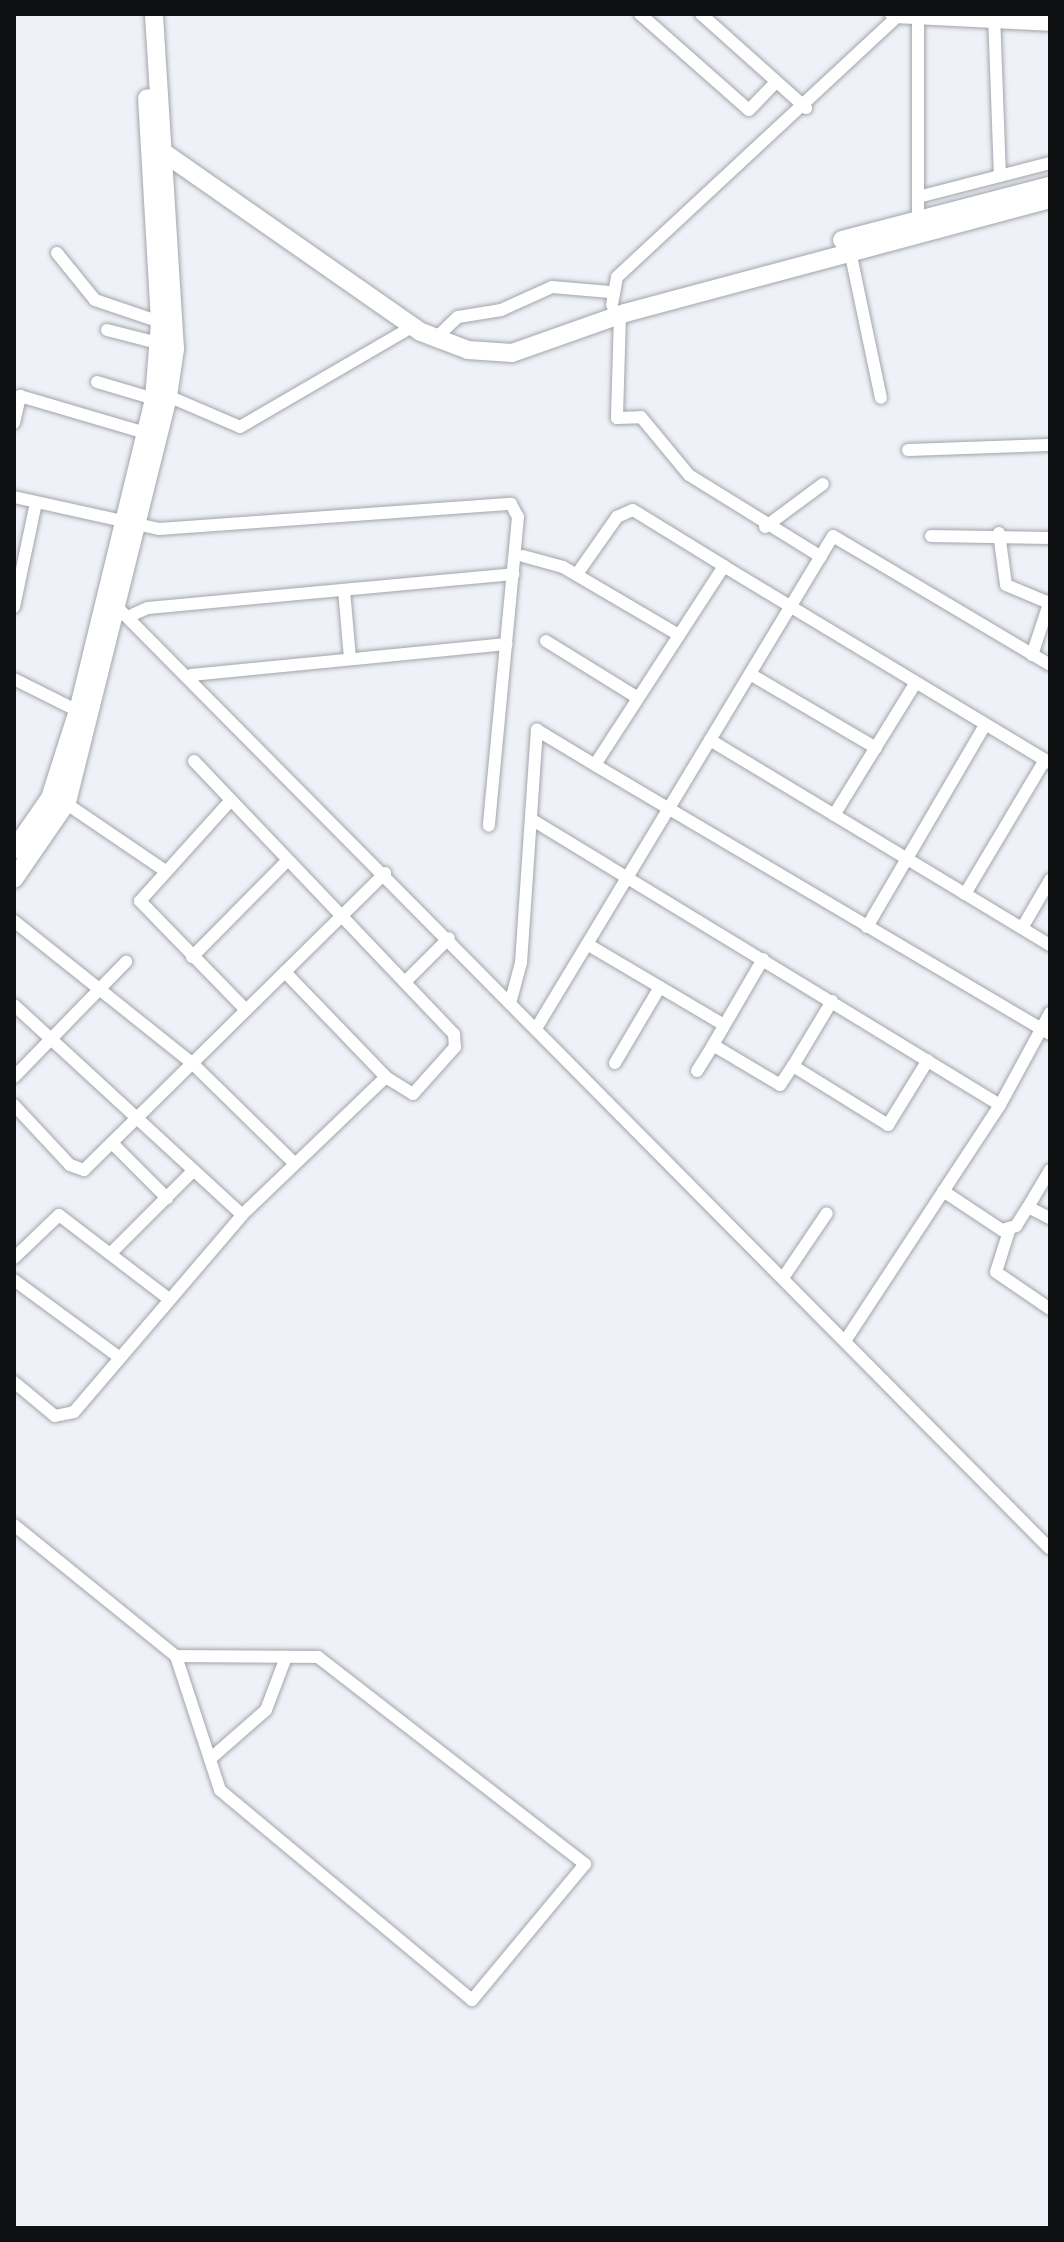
<!DOCTYPE html>
<style>
body{margin:0}
#map{position:relative;width:1064px;height:2242px;overflow:hidden;background:#eef1f7;font-family:"Titillium Web",sans-serif}
div>[style]{position:absolute}
.roads{filter:drop-shadow(0 0 2px #a1a5aa) drop-shadow(0 0 2px #a1a5aa)}
.street>*{height:12px;margin:-6px;padding:0 6px;transform-origin:6px;border-radius:6px;background:#fff}
.secondary>*{height:18px;margin:-9px;padding:0 9px;transform-origin:9px;border-radius:9px;background:#fff}
span{translate:-50% -50%;white-space:nowrap;text-align:center;line-height:1.15;-webkit-text-stroke:8px #fff;paint-order:stroke}
.frame{position:absolute;inset:0;border:16px solid #0f1012;pointer-events:none}
</style>
<div id="map">
<div class="roads">
<div class="street">
<div style="left:640px;top:14px;width:145px;rotate:41.4deg"></div>
<div style="left:749px;top:110px;width:39px;rotate:-46deg"></div>
<div style="left:701px;top:14px;width:141px;rotate:41.8deg"></div>
<div style="left:994px;top:14px;width:162px;rotate:87.9deg"></div>
<div style="left:918px;top:197px;width:136px;rotate:-14.4deg"></div>
<div style="left:918px;top:220px;width:200px;rotate:-90deg"></div>
<div style="left:850px;top:251px;width:150px;rotate:78.1deg"></div>
<div style="left:57px;top:253px;width:60px;rotate:51deg"></div>
<div style="left:95px;top:300px;width:69px;rotate:18.7deg"></div>
<div style="left:612px;top:305px;width:28px;rotate:-80deg"></div>
<div style="left:617px;top:277px;width:384px;rotate:-42.9deg"></div>
<div style="left:620px;top:315px;width:103px;rotate:91.7deg"></div>
<div style="left:617px;top:418px;width:24px;rotate:-2deg"></div>
<div style="left:641px;top:417px;width:75px;rotate:50.4deg"></div>
<div style="left:689px;top:475px;width:155px;rotate:31.8deg"></div>
<div style="left:107px;top:330px;width:57px;rotate:14.3deg"></div>
<div style="left:436px;top:338px;width:30px;rotate:-44deg"></div>
<div style="left:458px;top:317px;width:44px;rotate:-9.2deg"></div>
<div style="left:501px;top:310px;width:56px;rotate:-24.3deg"></div>
<div style="left:552px;top:287px;width:58px;rotate:4.9deg"></div>
<div style="left:97px;top:382px;width:59px;rotate:16.6deg"></div>
<div style="left:168px;top:396px;width:78px;rotate:23.3deg"></div>
<div style="left:240px;top:427px;width:199px;rotate:-30.2deg"></div>
<div style="left:14px;top:423px;width:28px;rotate:-77deg"></div>
<div style="left:20px;top:396px;width:131px;rotate:16.4deg"></div>
<div style="left:908px;top:450px;width:142px;rotate:-2deg"></div>
<div style="left:14px;top:497px;width:148px;rotate:12.4deg"></div>
<div style="left:159px;top:529px;width:353px;rotate:-4.1deg"></div>
<div style="left:511px;top:504px;width:15px;rotate:62deg"></div>
<div style="left:518px;top:517px;width:310px;rotate:95.4deg"></div>
<div style="left:765px;top:527px;width:72px;rotate:-36.6deg"></div>
<div style="left:999px;top:533px;width:52px;rotate:82.3deg"></div>
<div style="left:1006px;top:585px;width:47px;rotate:22.7deg"></div>
<div style="left:931px;top:536px;width:119px;rotate:1deg"></div>
<div style="left:523px;top:556px;width:41px;rotate:15.4deg"></div>
<div style="left:563px;top:567px;width:134px;rotate:30.4deg"></div>
<div style="left:577px;top:574px;width:70px;rotate:-54.9deg"></div>
<div style="left:617px;top:517px;width:17px;rotate:-24deg"></div>
<div style="left:633px;top:510px;width:107px;rotate:31.6deg"></div>
<div style="left:344px;top:590px;width:68px;rotate:85deg"></div>
<div style="left:113px;top:603px;width:1331px;rotate:45.27deg"></div>
<div style="left:14px;top:607px;width:106px;rotate:-78.1deg"></div>
<div style="left:132px;top:615px;width:17px;rotate:-24deg"></div>
<div style="left:148px;top:608px;width:367px;rotate:-5.3deg"></div>
<div style="left:546px;top:641px;width:108px;rotate:31.8deg"></div>
<div style="left:1032px;top:655px;width:57px;rotate:-71.6deg"></div>
<div style="left:750px;top:674px;width:146px;rotate:30.4deg"></div>
<div style="left:191px;top:675px;width:317px;rotate:-5.6deg"></div>
<div style="left:14px;top:679px;width:72px;rotate:26.6deg"></div>
<div style="left:710px;top:740px;width:397px;rotate:31.1deg"></div>
<div style="left:194px;top:761px;width:377px;rotate:46.4deg"></div>
<div style="left:454px;top:1034px;width:13px;rotate:86deg"></div>
<div style="left:455px;top:1047px;width:63px;rotate:131.8deg"></div>
<div style="left:413px;top:1094px;width:32px;rotate:-148deg"></div>
<div style="left:1050px;top:763px;width:381px;rotate:-148.9deg"></div>
<div style="left:724px;top:566px;width:237px;rotate:123deg"></div>
<div style="left:595px;top:765px;width:529px;rotate:30.59deg"></div>
<div style="left:61px;top:800px;width:125px;rotate:34.2deg"></div>
<div style="left:231px;top:800px;width:136px;rotate:132deg"></div>
<div style="left:140px;top:901px;width:152px;rotate:45.8deg"></div>
<div style="left:834px;top:815px;width:154px;rotate:-58.3deg"></div>
<div style="left:531px;top:819px;width:549px;rotate:31.38deg"></div>
<div style="left:965px;top:894px;width:156px;rotate:-59.2deg"></div>
<div style="left:14px;top:921px;width:229px;rotate:38.6deg"></div>
<div style="left:193px;top:1064px;width:141px;rotate:44.4deg"></div>
<div style="left:867px;top:927px;width:234px;rotate:-59.7deg"></div>
<div style="left:1022px;top:928px;width:56px;rotate:-59.7deg"></div>
<div style="left:587px;top:944px;width:159px;rotate:30.6deg"></div>
<div style="left:192px;top:957px;width:136px;rotate:-45.3deg"></div>
<div style="left:763px;top:959px;width:99px;rotate:120.2deg"></div>
<div style="left:713px;top:1045px;width:78px;rotate:30.8deg"></div>
<div style="left:780px;top:1085px;width:23px;rotate:-56deg"></div>
<div style="left:405px;top:982px;width:62px;rotate:-45deg"></div>
<div style="left:511px;top:1000px;width:38px;rotate:-75deg"></div>
<div style="left:521px;top:963px;width:234px;rotate:-86.1deg"></div>
<div style="left:537px;top:730px;width:68px;rotate:31.1deg"></div>
<div style="left:832px;top:1001px;width:76px;rotate:121deg"></div>
<div style="left:793px;top:1066px;width:112px;rotate:31.8deg"></div>
<div style="left:888px;top:1125px;width:76px;rotate:-58.4deg"></div>
<div style="left:14px;top:1005px;width:310px;rotate:42.6deg"></div>
<div style="left:242px;top:1215px;width:199px;rotate:-43.8deg"></div>
<div style="left:386px;top:1077px;width:146px;rotate:-133.9deg"></div>
<div style="left:537px;top:1027px;width:573px;rotate:-58.92deg"></div>
<div style="left:833px;top:536px;width:252px;rotate:30.7deg"></div>
<div style="left:615px;top:1063px;width:88px;rotate:-59.4deg"></div>
<div style="left:697px;top:1071px;width:31px;rotate:-58deg"></div>
<div style="left:14px;top:1077px;width:161px;rotate:-45.8deg"></div>
<div style="left:14px;top:1105px;width:82px;rotate:47deg"></div>
<div style="left:70px;top:1165px;width:15px;rotate:20deg"></div>
<div style="left:84px;top:1170px;width:423px;rotate:-44.6deg"></div>
<div style="left:112px;top:1143px;width:78px;rotate:45deg"></div>
<div style="left:1050px;top:1170px;width:43px;rotate:120.7deg"></div>
<div style="left:1028px;top:1207px;width:25px;rotate:27deg"></div>
<div style="left:943px;top:1191px;width:71px;rotate:33.5deg"></div>
<div style="left:1002px;top:1230px;width:15px;rotate:-16deg"></div>
<div style="left:1016px;top:1226px;width:22px;rotate:-58deg"></div>
<div style="left:1009px;top:1231px;width:43px;rotate:107.6deg"></div>
<div style="left:996px;top:1272px;width:65px;rotate:34.4deg"></div>
<div style="left:111px;top:1253px;width:117px;rotate:-45deg"></div>
<div style="left:14px;top:1258px;width:62px;rotate:-43.7deg"></div>
<div style="left:59px;top:1215px;width:138px;rotate:37.4deg"></div>
<div style="left:783px;top:1278px;width:78px;rotate:-55.9deg"></div>
<div style="left:14px;top:1280px;width:130px;rotate:36.3deg"></div>
<div style="left:845px;top:1341px;width:282px;rotate:-56.7deg"></div>
<div style="left:1000px;top:1105px;width:105px;rotate:-61.5deg"></div>
<div style="left:14px;top:1382px;width:53px;rotate:39.7deg"></div>
<div style="left:55px;top:1416px;width:19px;rotate:-12deg"></div>
<div style="left:74px;top:1412px;width:259px;rotate:-49.5deg"></div>
<div style="left:14px;top:1525px;width:208px;rotate:39deg"></div>
<div style="left:176px;top:1656px;width:142px;rotate:0.4deg"></div>
<div style="left:318px;top:1657px;width:338px;rotate:37.8deg"></div>
<div style="left:585px;top:1864px;width:177px;rotate:129.7deg"></div>
<div style="left:472px;top:2000px;width:328px;rotate:-140.2deg"></div>
<div style="left:220px;top:1790px;width:141px;rotate:-108.2deg"></div>
<div style="left:210px;top:1759px;width:74px;rotate:-41.2deg"></div>
<div style="left:266px;top:1710px;width:57px;rotate:-69.3deg"></div>
</div>
<div class="secondary">
<div style="left:894px;top:14px;width:156px;rotate:2.9deg"></div>
<div style="left:150px;top:143px;width:330px;rotate:34.9deg"></div>
<div style="left:421px;top:332px;width:50px;rotate:21deg"></div>
<div style="left:468px;top:350px;width:44px;rotate:3.9deg"></div>
<div style="left:512px;top:353px;width:120px;rotate:-19.5deg"></div>
<div style="left:625px;top:313px;width:440px;rotate:-15deg"></div>
<div style="left:842px;top:240px;width:215px;rotate:-14.6deg"></div>
<div style="left:14px;top:850px;width:63px;rotate:-55.3deg"></div>
<div style="left:50px;top:798px;width:91px;rotate:-72.2deg"></div>
<div style="left:78px;top:711px;width:321px;rotate:-76.3deg"></div>
<div style="left:154px;top:399px;width:77px;rotate:-85.5deg"></div>
<div style="left:160px;top:322px;width:224px;rotate:-93.3deg"></div>
<div style="left:14px;top:879px;width:93px;rotate:-55.5deg"></div>
<div style="left:67px;top:802px;width:418px;rotate:-76deg"></div>
<div style="left:168px;top:396px;width:48px;rotate:-81.5deg"></div>
<div style="left:175px;top:349px;width:336px;rotate:-93.6deg"></div>
</div>
</div>
<div class="frame"></div>
</div>
